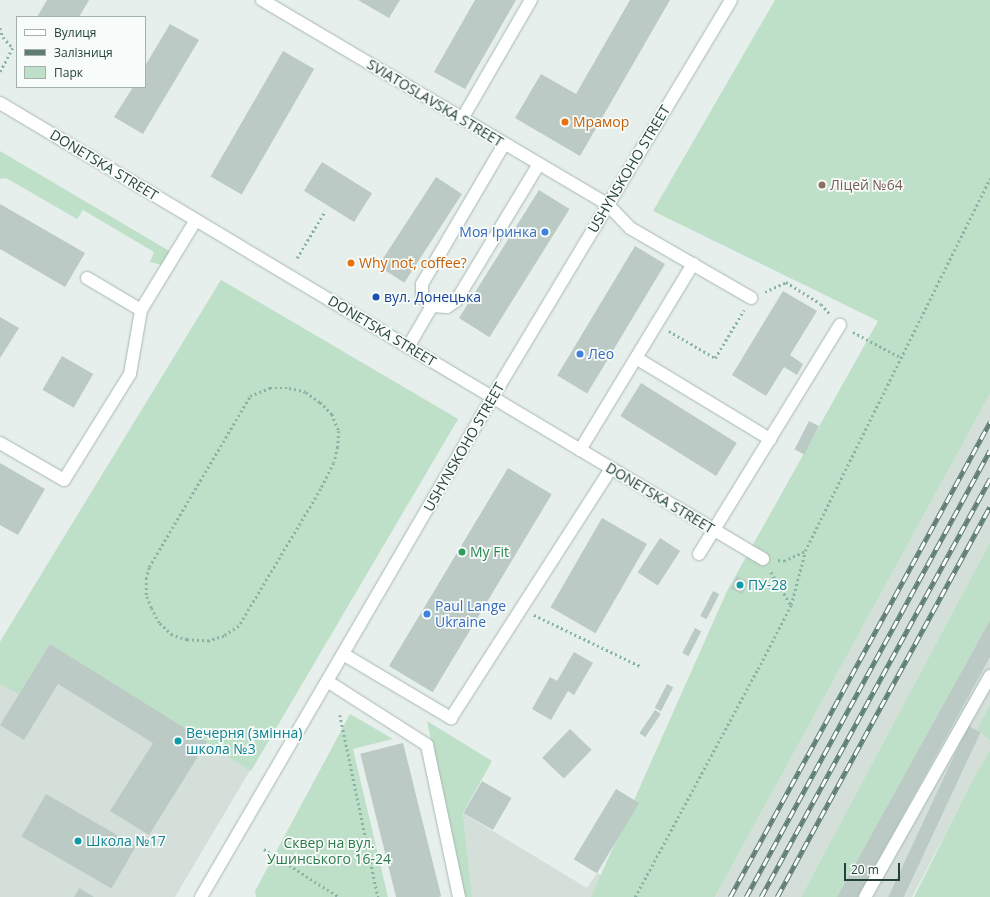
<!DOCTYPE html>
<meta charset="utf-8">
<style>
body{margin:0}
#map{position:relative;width:990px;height:897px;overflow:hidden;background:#e6efeb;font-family:"Open Sans",sans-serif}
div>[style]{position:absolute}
.built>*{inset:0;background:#d4dfda}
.green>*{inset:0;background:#bfe0c8}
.building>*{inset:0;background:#bbcac4;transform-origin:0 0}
.path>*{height:2.5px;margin-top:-1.25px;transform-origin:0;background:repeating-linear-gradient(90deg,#86b3a5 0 2px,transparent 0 5px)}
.roads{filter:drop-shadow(0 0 1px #a8b8b2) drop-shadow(0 0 1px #a8b8b2)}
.minor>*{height:12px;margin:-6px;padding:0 6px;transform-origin:6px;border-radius:6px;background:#fff}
.rail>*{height:4.5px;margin-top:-2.25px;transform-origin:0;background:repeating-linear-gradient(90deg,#f7fbf9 0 9px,#5f7d75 0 18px);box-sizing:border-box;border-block:1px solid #5f7d75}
.dots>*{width:11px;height:11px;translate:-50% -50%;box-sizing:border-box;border:2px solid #f7fbf9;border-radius:50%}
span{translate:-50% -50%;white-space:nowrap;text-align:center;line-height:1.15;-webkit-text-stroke:3.5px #f7fbf9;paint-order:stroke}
.street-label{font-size:14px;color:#24423a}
.food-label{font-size:14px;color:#c56008}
.left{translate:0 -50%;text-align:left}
.education-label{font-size:14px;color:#785e54}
.shop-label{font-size:14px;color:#366cbe}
.right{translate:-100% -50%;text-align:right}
.transit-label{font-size:14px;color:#164399}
.leisure-label{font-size:14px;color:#27864d}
.culture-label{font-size:14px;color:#0d838f}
.park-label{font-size:14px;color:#2d7a4b}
.legend{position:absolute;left:16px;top:16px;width:130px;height:72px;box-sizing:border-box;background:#f7fbf9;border:1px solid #a3b1ad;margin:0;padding:5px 7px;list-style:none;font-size:12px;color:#24423a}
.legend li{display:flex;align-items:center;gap:8px;height:20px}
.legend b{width:20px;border:1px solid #a3b1ad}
.scale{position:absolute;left:844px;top:863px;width:56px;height:18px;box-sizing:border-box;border:2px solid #24423a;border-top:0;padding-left:5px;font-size:12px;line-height:14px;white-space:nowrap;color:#24423a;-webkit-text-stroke:3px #f7fbf9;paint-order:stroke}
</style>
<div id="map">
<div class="built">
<div style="clip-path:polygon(221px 280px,458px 419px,175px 897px,0 897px,0 642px)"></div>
<div style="clip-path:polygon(990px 394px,990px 542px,801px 897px,715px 897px)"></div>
<div style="clip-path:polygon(990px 620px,990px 704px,977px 729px,990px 741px,990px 750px,912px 897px,837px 897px)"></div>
<div style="clip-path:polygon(463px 813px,587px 888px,597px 873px,639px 897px,472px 897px)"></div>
</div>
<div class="green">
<div style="clip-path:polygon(775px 0,990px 0,990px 394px,715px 897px,591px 897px,727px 591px,878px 321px,653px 211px)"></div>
<div style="clip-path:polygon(0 151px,171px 252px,163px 265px,150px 262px,154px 252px,83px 210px,77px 219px,6px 178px,0 179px)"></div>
<div style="clip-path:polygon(221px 280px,458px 419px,251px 771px,50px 644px,19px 694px,0 684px,0 642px)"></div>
<div style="clip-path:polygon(990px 542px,990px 620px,837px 897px,801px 897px)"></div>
<div style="clip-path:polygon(990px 704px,990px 741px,977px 729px)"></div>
<div style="clip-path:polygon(350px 714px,393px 739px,353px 749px,388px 897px,256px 897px,255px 891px)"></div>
<div style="clip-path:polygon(427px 721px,492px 761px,463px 813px,472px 897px,464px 897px)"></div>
<div style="clip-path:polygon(990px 750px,990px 897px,914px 897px,976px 774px)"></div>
</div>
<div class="building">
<div style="clip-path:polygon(47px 0,89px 0,79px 17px,37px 17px)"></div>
<div style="clip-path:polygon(358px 0,400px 0,389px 18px)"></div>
<div style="clip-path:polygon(475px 0,516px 0,465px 89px,434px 72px)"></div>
<div style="clip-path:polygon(630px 0,670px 0,580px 156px,515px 118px,541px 74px,576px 94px)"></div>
<div style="clip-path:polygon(170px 24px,199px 40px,143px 134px,114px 117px,133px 87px,145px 87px,145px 66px)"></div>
<div style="left:283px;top:51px;width:36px;height:145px;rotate:30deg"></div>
<div style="left:322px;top:162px;width:59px;height:34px;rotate:32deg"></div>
<div style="left:436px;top:177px;width:31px;height:106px;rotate:33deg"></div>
<div style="left:539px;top:190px;width:36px;height:151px;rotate:32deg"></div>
<div style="clip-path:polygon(0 204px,85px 253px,65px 287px,0 249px)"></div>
<div style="left:635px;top:246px;width:35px;height:151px;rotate:31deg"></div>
<div style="clip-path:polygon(783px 291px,817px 311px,790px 355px,803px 364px,797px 375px,784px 367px,766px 396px,732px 375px)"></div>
<div style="clip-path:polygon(0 317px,19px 328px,0 358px)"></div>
<div style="left:62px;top:356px;width:36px;height:39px;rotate:30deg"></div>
<div style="left:641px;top:383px;width:113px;height:39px;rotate:32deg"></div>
<div style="left:809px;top:421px;width:11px;height:32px;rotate:27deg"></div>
<div style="clip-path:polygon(0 463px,45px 489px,18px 535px,0 525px)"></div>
<div style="left:508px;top:468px;width:51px;height:231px;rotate:31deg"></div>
<div style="left:602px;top:518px;width:52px;height:103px;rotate:30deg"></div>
<div style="left:660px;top:538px;width:24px;height:41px;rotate:33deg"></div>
<div style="left:737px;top:576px;width:13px;height:14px;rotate:27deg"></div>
<div style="left:713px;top:591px;width:7px;height:28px;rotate:27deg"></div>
<div style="clip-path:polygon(990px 620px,990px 657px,858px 897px,837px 897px)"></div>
<div style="left:695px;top:628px;width:7px;height:28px;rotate:27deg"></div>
<div style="clip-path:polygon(50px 644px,207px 742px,149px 835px,110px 811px,153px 743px,58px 684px,24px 740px,0 725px)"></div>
<div style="clip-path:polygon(574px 652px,593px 663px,574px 695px,568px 691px,551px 720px,532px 709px,550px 677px,557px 681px)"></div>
<div style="left:667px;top:684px;width:7px;height:27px;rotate:27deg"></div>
<div style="left:655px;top:710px;width:7px;height:28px;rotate:34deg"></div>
<div style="left:968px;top:726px;width:14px;height:196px;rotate:25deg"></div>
<div style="left:570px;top:729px;width:30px;height:40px;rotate:44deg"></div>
<div style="left:403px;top:743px;width:158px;height:44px;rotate:76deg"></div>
<div style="left:482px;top:781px;width:34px;height:37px;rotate:30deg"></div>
<div style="left:616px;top:789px;width:27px;height:82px;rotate:31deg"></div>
<div style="left:46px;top:794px;width:104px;height:49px;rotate:30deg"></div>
<div style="clip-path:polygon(79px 888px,94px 897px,74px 897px)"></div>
</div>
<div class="path">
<div style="left:0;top:28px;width:9px;rotate:72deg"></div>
<div style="left:3px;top:37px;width:15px;rotate:48deg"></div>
<div style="left:13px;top:48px;width:27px;rotate:118deg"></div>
<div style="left:297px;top:258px;width:55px;rotate:-59.2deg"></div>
<div style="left:765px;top:292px;width:23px;rotate:-25deg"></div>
<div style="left:786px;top:282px;width:41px;rotate:32.2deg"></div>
<div style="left:821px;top:304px;width:15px;rotate:48deg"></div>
<div style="left:669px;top:331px;width:53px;rotate:30.4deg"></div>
<div style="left:715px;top:358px;width:56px;rotate:-58.9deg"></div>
<div style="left:853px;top:332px;width:53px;rotate:28deg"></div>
<div style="left:270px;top:388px;width:19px"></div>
<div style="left:289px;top:388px;width:17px;rotate:13deg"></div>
<div style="left:306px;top:392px;width:17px;rotate:36deg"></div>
<div style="left:320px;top:402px;width:17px;rotate:45deg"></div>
<div style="left:332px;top:414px;width:18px;rotate:68deg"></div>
<div style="left:339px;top:431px;width:16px;rotate:94deg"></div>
<div style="left:338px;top:447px;width:16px;rotate:104deg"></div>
<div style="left:334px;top:463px;width:29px;rotate:117deg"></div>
<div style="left:321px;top:489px;width:160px;rotate:120.9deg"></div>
<div style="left:239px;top:626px;width:18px;rotate:146deg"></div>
<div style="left:224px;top:636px;width:16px;rotate:162deg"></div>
<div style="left:209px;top:641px;width:22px;rotate:-177deg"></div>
<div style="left:187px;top:640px;width:16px;rotate:-162deg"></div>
<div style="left:172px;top:635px;width:18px;rotate:-137deg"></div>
<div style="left:159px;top:623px;width:17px;rotate:-118deg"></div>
<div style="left:151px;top:608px;width:14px;rotate:-111deg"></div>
<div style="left:146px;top:595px;width:16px;rotate:-90deg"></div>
<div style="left:146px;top:579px;width:12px;rotate:-76deg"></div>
<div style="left:149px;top:567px;width:199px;rotate:-59.4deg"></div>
<div style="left:250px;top:396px;width:22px;rotate:-22deg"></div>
<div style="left:778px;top:560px;width:6px;rotate:9deg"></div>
<div style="left:784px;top:561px;width:23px;rotate:-25deg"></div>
<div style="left:805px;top:551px;width:416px;rotate:-63.6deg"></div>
<div style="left:771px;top:572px;width:39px;rotate:59deg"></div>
<div style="left:534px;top:615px;width:118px;rotate:25.7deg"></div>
<div style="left:340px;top:715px;width:186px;rotate:78.2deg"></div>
<div style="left:264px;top:849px;width:89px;rotate:32.6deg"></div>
<div style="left:635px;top:897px;width:259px;rotate:-61.7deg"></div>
<div style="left:758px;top:669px;width:72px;rotate:-62.7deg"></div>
<div style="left:791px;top:605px;width:55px;rotate:-75.2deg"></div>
</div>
<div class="roads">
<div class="minor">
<div style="left:262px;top:0;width:402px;rotate:30.6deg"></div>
<div style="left:608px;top:205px;width:32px;rotate:46deg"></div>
<div style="left:630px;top:228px;width:140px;rotate:30deg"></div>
<div style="left:0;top:103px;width:889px;rotate:30.86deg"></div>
<div style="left:462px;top:119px;width:138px;rotate:-59.9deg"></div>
<div style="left:87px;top:278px;width:63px;rotate:30.7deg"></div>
<div style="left:432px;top:306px;width:13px;rotate:-138deg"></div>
<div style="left:422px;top:297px;width:13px;rotate:-90deg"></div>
<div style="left:422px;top:284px;width:162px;rotate:-59.6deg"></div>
<div style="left:408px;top:347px;width:48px;rotate:-59.7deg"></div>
<div style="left:432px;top:306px;width:15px;rotate:4deg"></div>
<div style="left:447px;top:307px;width:11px;rotate:-34deg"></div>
<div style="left:456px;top:301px;width:160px;rotate:-58.8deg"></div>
<div style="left:636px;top:358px;width:157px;rotate:31.2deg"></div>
<div style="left:0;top:443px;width:74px;rotate:30deg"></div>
<div style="left:64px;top:480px;width:125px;rotate:-58.1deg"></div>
<div style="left:130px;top:374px;width:65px;rotate:-80.2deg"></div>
<div style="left:141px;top:310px;width:105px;rotate:-58.6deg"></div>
<div style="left:580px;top:450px;width:218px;rotate:-58.7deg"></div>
<div style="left:699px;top:554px;width:269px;rotate:-58.4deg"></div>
<div style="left:343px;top:654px;width:126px;rotate:30.7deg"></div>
<div style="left:451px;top:718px;width:296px;rotate:-57.3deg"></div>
<div style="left:327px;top:681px;width:119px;rotate:32.6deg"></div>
<div style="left:427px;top:745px;width:155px;rotate:78.1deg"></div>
<div style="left:201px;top:897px;width:578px;rotate:-59.75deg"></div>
<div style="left:492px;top:398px;width:464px;rotate:-59deg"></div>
<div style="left:865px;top:897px;width:254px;rotate:-60.5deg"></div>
</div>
</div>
<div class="rail">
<div style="left:730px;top:897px;width:542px;rotate:-61.31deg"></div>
<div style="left:746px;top:897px;width:509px;rotate:-61.37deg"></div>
<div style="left:761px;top:897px;width:477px;rotate:-61.3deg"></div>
<div style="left:777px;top:897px;width:444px;rotate:-61.4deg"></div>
</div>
<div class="dots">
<div style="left:565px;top:122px;background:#e8710a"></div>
<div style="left:822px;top:185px;background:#8d6e63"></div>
<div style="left:545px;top:232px;background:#3f7fe0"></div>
<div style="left:351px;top:263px;background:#e8710a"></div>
<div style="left:376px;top:297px;background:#1a4fb4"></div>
<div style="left:580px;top:354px;background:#3f7fe0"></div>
<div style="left:462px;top:552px;background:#2e9e5b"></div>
<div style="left:740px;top:585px;background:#0f9aa8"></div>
<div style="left:427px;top:614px;background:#3f7fe0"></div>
<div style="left:178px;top:741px;background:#0f9aa8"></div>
<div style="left:78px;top:841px;background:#0f9aa8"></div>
</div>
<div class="street-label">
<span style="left:435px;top:103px;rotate:31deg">SVIATOSLAVSKA STREET</span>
<span style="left:104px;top:165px;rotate:31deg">DONETSKA STREET</span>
<span style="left:629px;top:169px;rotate:-59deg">USHYNSKOHO STREET</span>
<span style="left:382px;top:331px;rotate:31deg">DONETSKA STREET</span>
<span style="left:464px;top:447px;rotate:-60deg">USHYNSKOHO STREET</span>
<span style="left:660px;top:498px;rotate:31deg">DONETSKA STREET</span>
</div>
<div class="food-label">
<span class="left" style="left:573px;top:122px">Мрамор</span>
<span class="left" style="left:359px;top:263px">Why not, coffee?</span>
</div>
<div class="education-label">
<span class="left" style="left:830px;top:185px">Ліцей №64</span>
</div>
<div class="shop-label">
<span class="right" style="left:537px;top:232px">Моя Іринка</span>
<span class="left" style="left:588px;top:354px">Лео</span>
<span class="left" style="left:435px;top:614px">Paul Lange<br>Ukraine</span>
</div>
<div class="transit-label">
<span class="left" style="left:384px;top:297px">вул. Донецька</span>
</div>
<div class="leisure-label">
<span class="left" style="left:470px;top:552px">My Fit</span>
</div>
<div class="culture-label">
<span class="left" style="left:748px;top:585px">ПУ-28</span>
<span class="left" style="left:186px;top:741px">Вечерня (змінна)<br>школа №3</span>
<span class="left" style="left:86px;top:841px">Школа №17</span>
</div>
<div class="park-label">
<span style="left:329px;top:851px">Сквер на вул.<br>Ушинського 16-24</span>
</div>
<ul class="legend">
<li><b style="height:5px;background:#fff"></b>Вулиця</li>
<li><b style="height:5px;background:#5f7d75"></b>Залізниця</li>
<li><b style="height:11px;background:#bfe0c8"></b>Парк</li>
</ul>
<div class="scale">20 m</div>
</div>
